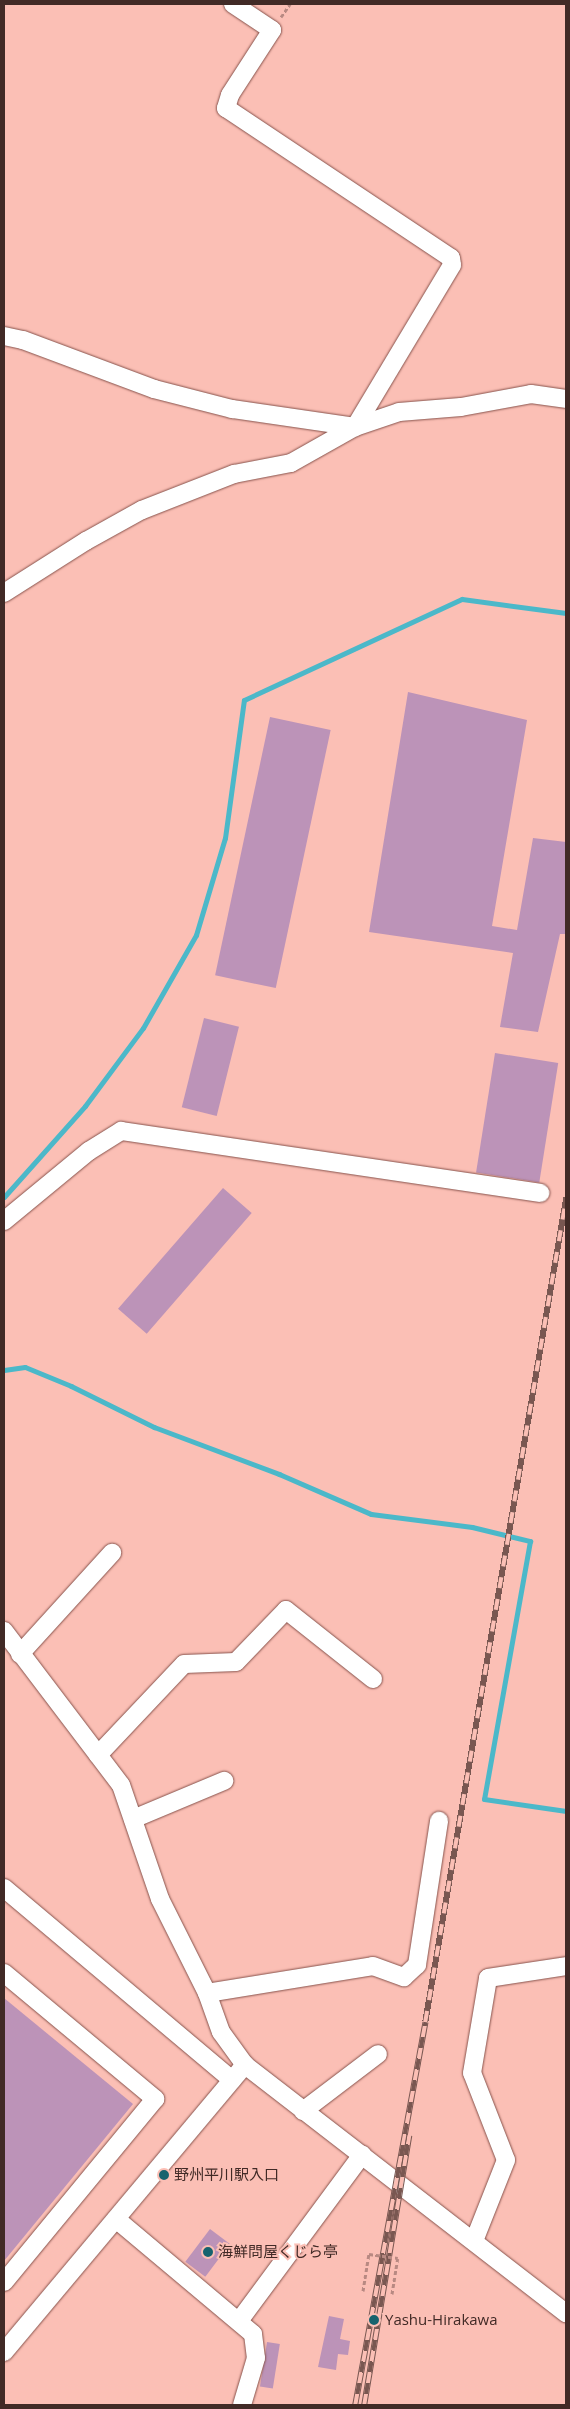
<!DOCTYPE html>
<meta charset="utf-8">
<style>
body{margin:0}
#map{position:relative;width:570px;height:2409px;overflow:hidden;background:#fbbfb5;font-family:"Open Sans","Noto Sans JP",sans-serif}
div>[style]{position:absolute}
.stream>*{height:5px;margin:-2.5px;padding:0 2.5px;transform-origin:2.5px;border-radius:2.5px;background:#4bb8c9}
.building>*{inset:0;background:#bc93b8;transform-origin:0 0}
.path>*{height:3px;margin-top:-1.5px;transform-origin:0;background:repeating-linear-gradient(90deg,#b88982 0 4px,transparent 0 6.5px)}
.roads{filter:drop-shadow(0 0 1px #87534c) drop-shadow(0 0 1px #87534c)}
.minor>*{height:18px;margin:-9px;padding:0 9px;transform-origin:9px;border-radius:9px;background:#fff}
.rail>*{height:5.5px;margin-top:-2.75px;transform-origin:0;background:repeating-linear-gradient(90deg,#fbbfb5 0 11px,#795751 0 22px);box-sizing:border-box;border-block:1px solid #795751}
.path-bridge>*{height:3px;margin-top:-1.5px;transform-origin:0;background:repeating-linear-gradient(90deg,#b88982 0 4px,transparent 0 6.5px)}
.dots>*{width:14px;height:14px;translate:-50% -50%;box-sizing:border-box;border:2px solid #fbbfb5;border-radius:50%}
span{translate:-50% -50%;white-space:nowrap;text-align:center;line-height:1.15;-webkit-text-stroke:4px #fbbfb5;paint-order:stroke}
.poi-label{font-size:15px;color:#412a26}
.left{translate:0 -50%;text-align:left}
.frame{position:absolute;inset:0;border:5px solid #412a26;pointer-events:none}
</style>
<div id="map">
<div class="stream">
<div style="left:4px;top:1197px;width:122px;rotate:-48.3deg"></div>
<div style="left:85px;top:1106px;width:97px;rotate:-53.4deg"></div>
<div style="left:143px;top:1028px;width:107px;rotate:-60.3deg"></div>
<div style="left:196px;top:935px;width:101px;rotate:-73.4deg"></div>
<div style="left:225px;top:838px;width:139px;rotate:-82.2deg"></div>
<div style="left:244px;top:700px;width:240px;rotate:-24.9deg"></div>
<div style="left:462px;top:599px;width:105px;rotate:7.7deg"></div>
<div style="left:4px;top:1370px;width:21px;rotate:-8deg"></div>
<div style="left:25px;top:1367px;width:50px;rotate:22.4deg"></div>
<div style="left:71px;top:1386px;width:93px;rotate:26.3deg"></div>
<div style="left:154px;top:1427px;width:134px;rotate:20.6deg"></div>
<div style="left:279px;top:1474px;width:100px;rotate:23.5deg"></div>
<div style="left:371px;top:1514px;width:102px;rotate:7.3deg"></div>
<div style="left:472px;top:1527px;width:60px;rotate:13.6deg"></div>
<div style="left:530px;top:1541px;width:262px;rotate:100.1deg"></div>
<div style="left:484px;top:1799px;width:83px;rotate:8.3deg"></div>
</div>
<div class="building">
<div style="clip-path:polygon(408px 692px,527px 720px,492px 926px,517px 930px,533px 838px,566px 842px,566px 934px,560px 934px,538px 1032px,500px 1027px,513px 953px,369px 932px)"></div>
<div style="left:270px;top:717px;width:62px;height:264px;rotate:12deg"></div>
<div style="left:204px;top:1018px;width:36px;height:92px;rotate:14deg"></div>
<div style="left:495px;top:1053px;width:64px;height:121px;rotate:9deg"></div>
<div style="left:223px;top:1188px;width:38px;height:160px;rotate:41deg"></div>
<div style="clip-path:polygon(4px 1998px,133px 2104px,4px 2261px)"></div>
<div style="left:210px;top:2229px;width:25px;height:41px;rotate:37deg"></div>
<div style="clip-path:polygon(329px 2316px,344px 2319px,340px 2339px,350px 2341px,348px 2355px,338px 2354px,336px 2370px,318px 2367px)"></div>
<div style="left:267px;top:2342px;width:13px;height:45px;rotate:9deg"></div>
</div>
<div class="path">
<div style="left:281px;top:17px;width:16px;rotate:-55deg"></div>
<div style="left:363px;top:2291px;width:37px;rotate:-81deg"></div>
<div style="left:392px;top:2294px;width:36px;rotate:-81deg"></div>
</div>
<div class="roads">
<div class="minor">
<div style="left:233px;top:4px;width:47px;rotate:33.7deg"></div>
<div style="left:272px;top:30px;width:77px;rotate:122.9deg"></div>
<div style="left:230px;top:95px;width:14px;rotate:107deg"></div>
<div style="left:226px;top:108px;width:270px;rotate:33.7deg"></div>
<div style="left:451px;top:258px;width:7px;rotate:82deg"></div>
<div style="left:452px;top:265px;width:189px;rotate:120.9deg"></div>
<div style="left:4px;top:336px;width:19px;rotate:12deg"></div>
<div style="left:23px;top:340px;width:140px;rotate:20.5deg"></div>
<div style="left:154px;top:389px;width:81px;rotate:14.4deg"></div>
<div style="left:232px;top:409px;width:124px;rotate:8.3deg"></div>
<div style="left:4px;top:593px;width:97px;rotate:-32.4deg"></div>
<div style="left:86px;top:541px;width:64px;rotate:-29deg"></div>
<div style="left:142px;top:510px;width:99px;rotate:-21.4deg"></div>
<div style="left:234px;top:474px;width:58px;rotate:-10.9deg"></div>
<div style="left:291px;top:463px;width:73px;rotate:-29.4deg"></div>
<div style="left:355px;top:427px;width:46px;rotate:-18.8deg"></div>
<div style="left:399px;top:412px;width:62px;rotate:-4.6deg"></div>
<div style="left:461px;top:407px;width:71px;rotate:-10.5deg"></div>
<div style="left:531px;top:394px;width:35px;rotate:8deg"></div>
<div style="left:4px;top:1221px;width:110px;rotate:-39.5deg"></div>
<div style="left:89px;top:1151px;width:38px;rotate:-32deg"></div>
<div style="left:121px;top:1131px;width:424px;rotate:8.4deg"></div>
<div style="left:4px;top:1631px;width:193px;rotate:52.8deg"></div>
<div style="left:121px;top:1785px;width:120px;rotate:71.1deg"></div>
<div style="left:160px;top:1899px;width:105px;rotate:63.4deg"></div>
<div style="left:207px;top:1993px;width:41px;rotate:70.3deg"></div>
<div style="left:221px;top:2032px;width:41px;rotate:54deg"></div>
<div style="left:245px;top:2065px;width:406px;rotate:37.7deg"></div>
<div style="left:20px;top:1654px;width:137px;rotate:-47.7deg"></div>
<div style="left:98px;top:1755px;width:125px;rotate:-46.6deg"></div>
<div style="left:184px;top:1664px;width:52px;rotate:-2.2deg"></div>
<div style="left:236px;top:1662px;width:72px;rotate:-46.1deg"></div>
<div style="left:286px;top:1610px;width:111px;rotate:38.4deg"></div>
<div style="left:133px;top:1819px;width:99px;rotate:-22.7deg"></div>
<div style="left:4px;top:1888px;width:298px;rotate:40.1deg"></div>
<div style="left:4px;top:1973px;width:197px;rotate:39.8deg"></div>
<div style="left:155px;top:2099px;width:237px;rotate:129.5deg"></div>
<div style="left:207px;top:1993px;width:168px;rotate:-9.2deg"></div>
<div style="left:373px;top:1966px;width:33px;rotate:20deg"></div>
<div style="left:404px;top:1977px;width:18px;rotate:-43deg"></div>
<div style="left:417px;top:1965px;width:146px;rotate:-81.3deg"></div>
<div style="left:303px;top:2111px;width:94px;rotate:-37.2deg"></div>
<div style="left:116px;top:2219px;width:179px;rotate:40deg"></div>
<div style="left:253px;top:2334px;width:24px;rotate:83deg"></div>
<div style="left:256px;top:2358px;width:49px;rotate:106.6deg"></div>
<div style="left:474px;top:2241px;width:87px;rotate:-68.4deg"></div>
<div style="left:506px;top:2160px;width:93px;rotate:-111.3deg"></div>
<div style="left:472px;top:2073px;width:96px;rotate:-80.4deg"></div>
<div style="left:488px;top:1978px;width:79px;rotate:-8.7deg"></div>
<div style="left:239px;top:2321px;width:207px;rotate:-53.5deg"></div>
<div style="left:4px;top:2352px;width:375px;rotate:-50deg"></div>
</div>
</div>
<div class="rail">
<div style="left:355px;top:2405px;width:389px;rotate:-79.6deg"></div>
<div style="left:425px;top:2022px;width:836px;rotate:-80.29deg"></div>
<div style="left:364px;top:2405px;width:273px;rotate:-80.5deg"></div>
</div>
<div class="path-bridge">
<div style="left:369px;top:2254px;width:29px;rotate:8deg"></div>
</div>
<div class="dots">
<div style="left:164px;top:2175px;background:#17636e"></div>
<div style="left:208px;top:2252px;background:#17636e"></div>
<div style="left:374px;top:2320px;background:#17636e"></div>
</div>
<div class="poi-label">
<span class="left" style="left:174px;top:2175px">野州平川駅入口</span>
<span class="left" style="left:218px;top:2252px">海鮮問屋くじら亭</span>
<span class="left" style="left:385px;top:2320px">Yashu-Hirakawa</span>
</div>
<div class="frame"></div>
</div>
